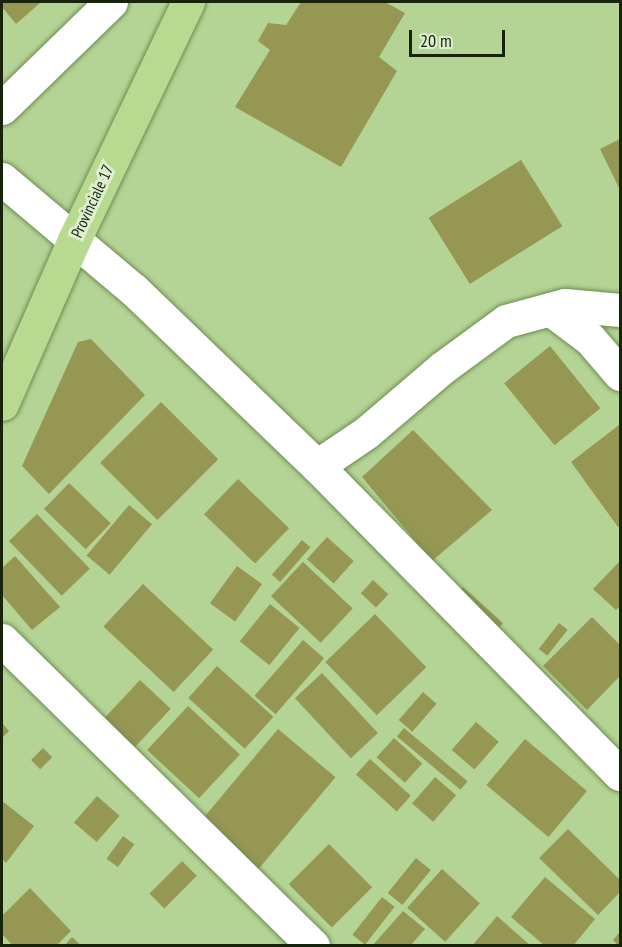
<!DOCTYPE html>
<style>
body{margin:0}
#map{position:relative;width:622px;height:947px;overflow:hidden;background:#b4d496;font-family:"PT Sans Narrow",sans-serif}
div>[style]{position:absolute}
.building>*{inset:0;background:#959753;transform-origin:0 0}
.roads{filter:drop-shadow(0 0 2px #6e8c51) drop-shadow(0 0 2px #6e8c51)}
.minor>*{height:33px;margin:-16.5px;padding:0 16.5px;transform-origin:16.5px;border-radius:16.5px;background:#fff}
.major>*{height:33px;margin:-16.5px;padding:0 16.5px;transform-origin:16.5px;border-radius:16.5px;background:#b8da90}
span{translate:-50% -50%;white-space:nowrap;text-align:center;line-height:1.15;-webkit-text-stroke:6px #deefcf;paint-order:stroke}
.street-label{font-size:16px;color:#17230b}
.frame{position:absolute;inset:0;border:3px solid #17230b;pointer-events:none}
.scale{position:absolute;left:409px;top:30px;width:96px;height:27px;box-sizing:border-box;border:3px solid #17230b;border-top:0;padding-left:8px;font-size:18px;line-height:21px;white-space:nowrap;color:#17230b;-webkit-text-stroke:4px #deefcf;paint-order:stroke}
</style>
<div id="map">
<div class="building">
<div style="clip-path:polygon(2px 2px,38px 2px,40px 3px,16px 24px,2px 7px)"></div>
<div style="clip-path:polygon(301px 2px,385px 2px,405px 13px,379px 57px,397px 71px,341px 167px,235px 107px,270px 50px,258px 41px,268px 23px,286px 25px)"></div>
<div style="clip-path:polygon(620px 139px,620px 190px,600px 149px)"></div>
<div style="left:521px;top:160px;width:78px;height:109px;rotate:58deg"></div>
<div style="clip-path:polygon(91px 339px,145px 395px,49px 494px,22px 466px,78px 342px)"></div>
<div style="left:550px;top:346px;width:80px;height:59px;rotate:51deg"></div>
<div style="left:161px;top:402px;width:81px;height:86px;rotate:45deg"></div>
<div style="clip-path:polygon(619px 425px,620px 525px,618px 527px,571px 462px)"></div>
<div style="clip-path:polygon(413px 430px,492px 510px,432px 561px,362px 477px)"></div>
<div style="left:238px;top:479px;width:71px;height:49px;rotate:44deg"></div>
<div style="left:69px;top:483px;width:58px;height:36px;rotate:44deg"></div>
<div style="left:129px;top:505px;width:30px;height:66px;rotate:40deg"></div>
<div style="left:37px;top:514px;width:76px;height:39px;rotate:46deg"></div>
<div style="left:327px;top:537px;width:36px;height:30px;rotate:42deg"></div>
<div style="left:302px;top:540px;width:11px;height:46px;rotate:41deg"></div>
<div style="clip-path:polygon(15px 556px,60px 607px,32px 630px,2px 595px,2px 568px)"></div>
<div style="clip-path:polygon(620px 561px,620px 606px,616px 610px,593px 589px)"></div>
<div style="left:303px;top:562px;width:68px;height:47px;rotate:43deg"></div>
<div style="left:237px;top:566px;width:31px;height:46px;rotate:36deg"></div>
<div style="left:373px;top:580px;width:21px;height:18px;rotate:43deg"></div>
<div style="left:143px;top:584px;width:96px;height:58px;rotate:43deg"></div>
<div style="left:463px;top:587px;width:54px;height:13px;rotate:42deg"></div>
<div style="left:270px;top:604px;width:38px;height:48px;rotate:39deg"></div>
<div style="left:375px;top:614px;width:74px;height:69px;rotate:46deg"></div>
<div style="clip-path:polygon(592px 617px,620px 645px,620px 676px,587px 710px,543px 666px)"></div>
<div style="left:559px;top:623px;width:11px;height:33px;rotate:38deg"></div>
<div style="left:303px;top:640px;width:28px;height:74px;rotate:41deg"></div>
<div style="left:217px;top:666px;width:76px;height:43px;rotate:42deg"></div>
<div style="left:322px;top:673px;width:82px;height:37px;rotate:47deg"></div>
<div style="left:140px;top:680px;width:42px;height:52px;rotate:43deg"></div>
<div style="left:423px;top:692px;width:18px;height:37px;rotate:41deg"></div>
<div style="left:188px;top:706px;width:71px;height:60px;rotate:43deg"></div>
<div style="left:476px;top:722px;width:30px;height:37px;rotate:41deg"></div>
<div style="clip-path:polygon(2px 723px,9px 731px,2px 738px)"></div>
<div style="left:404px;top:728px;width:83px;height:11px;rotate:40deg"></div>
<div style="left:278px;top:729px;width:75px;height:120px;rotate:40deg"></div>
<div style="left:394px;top:738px;width:38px;height:26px;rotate:42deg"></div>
<div style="left:525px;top:739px;width:81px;height:60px;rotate:40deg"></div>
<div style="left:43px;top:748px;width:13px;height:17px;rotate:45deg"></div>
<div style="left:370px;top:759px;width:55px;height:21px;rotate:42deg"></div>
<div style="left:435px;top:777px;width:28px;height:35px;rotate:41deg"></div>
<div style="left:97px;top:796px;width:30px;height:35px;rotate:41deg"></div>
<div style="clip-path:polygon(2px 801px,34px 826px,6px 863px,2px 859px)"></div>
<div style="clip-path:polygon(568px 829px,620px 880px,620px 892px,598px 915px,539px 858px)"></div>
<div style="left:123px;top:836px;width:14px;height:28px;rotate:36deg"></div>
<div style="left:329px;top:844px;width:61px;height:57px;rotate:45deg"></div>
<div style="left:416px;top:858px;width:19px;height:45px;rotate:39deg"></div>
<div style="left:182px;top:861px;width:21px;height:46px;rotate:45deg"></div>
<div style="left:442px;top:869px;width:51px;height:52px;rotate:42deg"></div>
<div style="clip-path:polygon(545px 877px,595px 919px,573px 946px,545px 946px,511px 917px)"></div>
<div style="clip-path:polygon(30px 888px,71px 931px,56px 946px,13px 946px,2px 934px,2px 916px)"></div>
<div style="left:382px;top:897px;width:16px;height:48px;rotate:38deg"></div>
<div style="clip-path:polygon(403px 911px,425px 929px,410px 946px,372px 946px)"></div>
<div style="clip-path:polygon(497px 916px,531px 946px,472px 946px)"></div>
<div style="clip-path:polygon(620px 932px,620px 946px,619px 946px,613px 940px)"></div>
<div style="clip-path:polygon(72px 937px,82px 946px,64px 946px)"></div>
</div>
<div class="roads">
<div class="minor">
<div style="left:2px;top:108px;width:152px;rotate:-44.2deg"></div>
<div style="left:2px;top:179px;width:172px;rotate:40.1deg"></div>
<div style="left:134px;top:290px;width:254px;rotate:43.9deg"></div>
<div style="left:317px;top:466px;width:432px;rotate:45.5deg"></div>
<div style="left:550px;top:309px;width:50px;rotate:36.9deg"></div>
<div style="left:590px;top:339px;width:46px;rotate:49.4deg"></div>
<div style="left:317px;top:466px;width:60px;rotate:-34.2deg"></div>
<div style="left:367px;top:432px;width:99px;rotate:-40.5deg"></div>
<div style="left:442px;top:368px;width:79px;rotate:-36.3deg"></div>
<div style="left:506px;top:321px;width:61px;rotate:-15.2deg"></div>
<div style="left:565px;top:305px;width:55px;rotate:5.2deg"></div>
<div style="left:2px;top:640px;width:436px;rotate:44.5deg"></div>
</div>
<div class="major">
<div style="left:2px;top:404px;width:179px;rotate:-66.3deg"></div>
<div style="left:74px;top:240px;width:264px;rotate:-64.4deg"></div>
</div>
</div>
<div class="street-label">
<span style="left:92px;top:201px;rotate:-65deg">Provinciale 17</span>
</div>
<div class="frame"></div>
<div class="scale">20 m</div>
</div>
